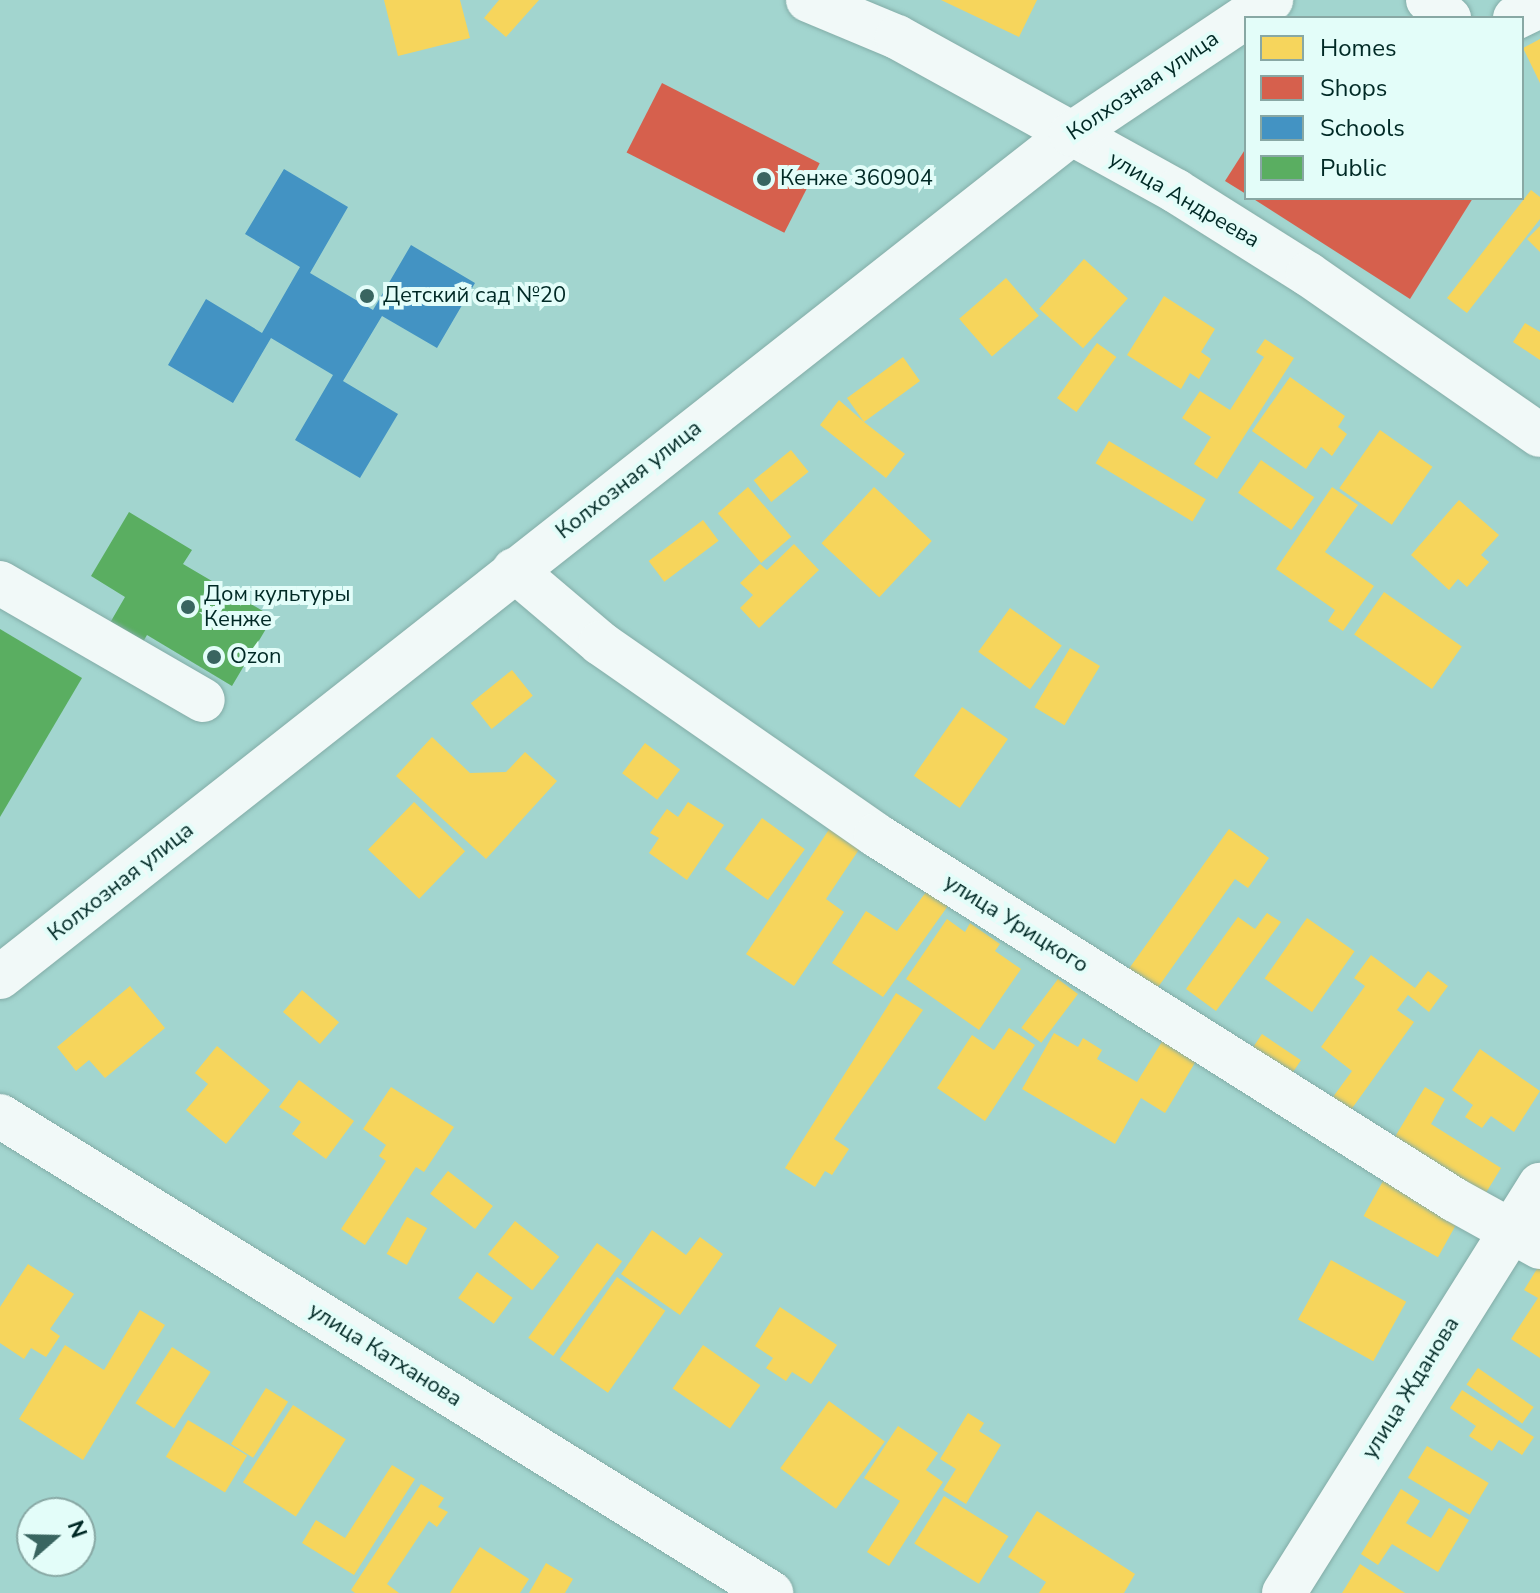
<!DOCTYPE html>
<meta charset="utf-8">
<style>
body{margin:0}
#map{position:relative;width:1540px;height:1593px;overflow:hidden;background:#a2d5cf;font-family:"Nunito Sans",sans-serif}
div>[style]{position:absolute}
.homes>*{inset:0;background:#f6d55c;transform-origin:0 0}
.shops>*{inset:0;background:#d6604d;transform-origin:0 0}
.schools>*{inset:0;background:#4393c3}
.public>*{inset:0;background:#5aae61}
.roads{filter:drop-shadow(0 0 2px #83aca7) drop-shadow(0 0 2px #83aca7)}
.minor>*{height:44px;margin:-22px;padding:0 22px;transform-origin:22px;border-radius:22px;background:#f1f9f8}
.dots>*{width:22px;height:22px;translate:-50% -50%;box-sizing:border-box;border:4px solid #e3fdf9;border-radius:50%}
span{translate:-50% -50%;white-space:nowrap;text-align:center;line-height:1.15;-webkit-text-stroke:8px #e3fdf9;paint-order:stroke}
.street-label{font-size:22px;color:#002925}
.poi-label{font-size:22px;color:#002925}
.left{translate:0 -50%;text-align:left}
.legend{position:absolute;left:1244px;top:16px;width:280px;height:184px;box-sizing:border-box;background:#e3fdf9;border:2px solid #88a8a4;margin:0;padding:10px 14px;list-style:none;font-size:24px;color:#002925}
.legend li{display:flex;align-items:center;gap:16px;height:40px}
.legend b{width:40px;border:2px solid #88a8a4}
.north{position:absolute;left:16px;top:1497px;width:80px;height:80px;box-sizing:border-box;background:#e3fdf9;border:2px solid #88a8a4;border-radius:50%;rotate:70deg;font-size:22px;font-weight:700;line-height:32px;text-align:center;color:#002925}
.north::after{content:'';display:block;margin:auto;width:28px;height:36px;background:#396560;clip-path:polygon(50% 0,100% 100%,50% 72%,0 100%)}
</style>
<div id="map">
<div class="homes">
<div style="clip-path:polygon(384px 0,460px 0,470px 38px,398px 56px)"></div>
<div style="clip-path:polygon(499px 0,539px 0,506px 37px,484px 18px)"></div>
<div style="clip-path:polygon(941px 0,1037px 0,1019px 37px)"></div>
<div style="clip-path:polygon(1540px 39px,1540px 83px,1523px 48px)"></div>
<div style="clip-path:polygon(1531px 190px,1540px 197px,1540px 219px,1467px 313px,1447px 298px)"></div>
<div style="clip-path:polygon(1540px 226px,1540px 252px,1527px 239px)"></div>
<div style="left:1084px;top:259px;width:59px;height:67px;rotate:42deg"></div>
<div style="left:1006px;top:278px;width:50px;height:62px;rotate:49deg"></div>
<div style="clip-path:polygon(1164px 296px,1215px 329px,1201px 352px,1211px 359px,1199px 379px,1190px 373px,1181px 389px,1127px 355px)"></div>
<div style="clip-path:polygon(1525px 323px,1540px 332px,1540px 360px,1513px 342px)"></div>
<div style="clip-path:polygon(1265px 339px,1294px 358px,1217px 479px,1194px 464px,1211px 437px,1182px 418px,1200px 391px,1230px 410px,1264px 357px,1256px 352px)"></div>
<div style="left:1097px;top:343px;width:24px;height:68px;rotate:36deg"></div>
<div style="clip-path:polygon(903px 357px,920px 381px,864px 422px,905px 454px,886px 478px,820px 425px,839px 400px,864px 422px,847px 398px)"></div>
<div style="clip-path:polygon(1290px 377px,1345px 416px,1338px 427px,1347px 434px,1332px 456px,1321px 447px,1306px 469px,1252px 431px)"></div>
<div style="left:1380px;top:430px;width:64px;height:71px;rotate:35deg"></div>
<div style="left:1109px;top:441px;width:113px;height:26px;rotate:31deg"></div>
<div style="left:791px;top:450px;width:28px;height:48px;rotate:51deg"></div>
<div style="left:1261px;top:460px;width:65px;height:40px;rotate:35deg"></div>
<div style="left:748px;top:487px;width:66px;height:40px;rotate:49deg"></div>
<div style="left:874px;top:487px;width:79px;height:77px;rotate:43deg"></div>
<div style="clip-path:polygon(1332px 487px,1358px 505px,1325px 552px,1374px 586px,1343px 631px,1328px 621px,1335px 610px,1276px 569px)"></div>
<div style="clip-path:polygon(1459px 500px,1499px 535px,1481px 555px,1489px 562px,1467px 587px,1458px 579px,1449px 590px,1411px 555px)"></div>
<div style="left:703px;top:520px;width:26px;height:68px;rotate:53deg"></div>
<div style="clip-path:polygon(794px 544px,819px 570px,759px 628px,740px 608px,753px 595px,740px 583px,760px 564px,767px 570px)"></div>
<div style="left:1384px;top:592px;width:95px;height:52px;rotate:35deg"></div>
<div style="left:1010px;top:608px;width:64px;height:54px;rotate:36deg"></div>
<div style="left:1070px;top:648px;width:35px;height:69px;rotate:31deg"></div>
<div style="left:512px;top:670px;width:33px;height:53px;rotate:51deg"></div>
<div style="left:962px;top:707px;width:56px;height:84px;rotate:35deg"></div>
<div style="clip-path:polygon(432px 737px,470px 773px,506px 772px,525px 752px,557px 781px,486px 859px,396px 776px)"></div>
<div style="left:645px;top:743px;width:44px;height:38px;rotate:37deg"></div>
<div style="left:414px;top:802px;width:71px;height:66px;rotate:44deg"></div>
<div style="clip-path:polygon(688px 802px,724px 825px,687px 880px,649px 853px,659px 838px,650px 833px,667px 809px,678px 817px)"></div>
<div style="left:762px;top:818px;width:53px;height:63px;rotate:36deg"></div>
<div style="clip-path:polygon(832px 825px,862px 845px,826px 899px,844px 912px,794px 986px,746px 954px)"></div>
<div style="clip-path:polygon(1229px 829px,1269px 858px,1248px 888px,1235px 879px,1156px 990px,1128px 970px)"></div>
<div style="clip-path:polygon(929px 888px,950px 903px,883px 997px,832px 963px,866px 911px,897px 931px)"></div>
<div style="clip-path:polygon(1267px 913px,1281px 922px,1216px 1011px,1186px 989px,1238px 917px,1255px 929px)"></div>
<div style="left:1307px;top:918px;width:58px;height:74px;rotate:35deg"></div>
<div style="clip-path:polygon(947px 919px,965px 932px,970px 923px,1000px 944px,995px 951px,1021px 969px,979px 1030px,906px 979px)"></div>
<div style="clip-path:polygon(1371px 955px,1415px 988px,1428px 971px,1448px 986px,1429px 1012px,1408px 995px,1397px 1010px,1414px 1022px,1348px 1114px,1330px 1101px,1352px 1071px,1321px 1047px,1365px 986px,1354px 978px)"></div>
<div style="left:1058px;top:979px;width:25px;height:61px;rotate:37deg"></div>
<div style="clip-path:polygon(130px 986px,165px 1028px,105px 1078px,89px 1060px,76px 1071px,57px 1047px)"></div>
<div style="left:302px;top:990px;width:49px;height:29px;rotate:41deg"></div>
<div style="clip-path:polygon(896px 993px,923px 1010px,834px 1139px,849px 1149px,832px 1175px,825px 1171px,815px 1187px,785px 1168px)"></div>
<div style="clip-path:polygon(1009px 1028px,1035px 1045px,985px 1121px,937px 1088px,972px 1035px,994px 1050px)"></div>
<div style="clip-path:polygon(1054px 1033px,1078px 1047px,1083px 1038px,1102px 1050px,1097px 1059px,1137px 1082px,1163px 1040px,1196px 1061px,1165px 1113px,1141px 1098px,1115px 1144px,1022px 1089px)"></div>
<div style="left:1262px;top:1034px;width:47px;height:22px;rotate:34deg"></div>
<div style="clip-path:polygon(217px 1046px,270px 1090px,226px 1144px,186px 1110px,208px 1084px,195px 1073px)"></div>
<div style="clip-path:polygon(1480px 1049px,1540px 1091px,1514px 1132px,1491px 1116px,1482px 1128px,1465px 1117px,1473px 1105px,1452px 1090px)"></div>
<div style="clip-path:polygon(299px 1080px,354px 1121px,326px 1159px,292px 1134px,301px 1122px,279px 1107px)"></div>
<div style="clip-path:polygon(391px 1087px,454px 1127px,424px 1172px,416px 1167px,365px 1245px,341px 1229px,386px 1161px,379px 1156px,386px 1145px,363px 1129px)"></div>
<div style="clip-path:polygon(1425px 1087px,1445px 1099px,1431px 1124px,1501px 1168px,1484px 1196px,1393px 1140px)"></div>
<div style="left:448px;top:1171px;width:57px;height:29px;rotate:38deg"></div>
<div style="left:1383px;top:1181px;width:85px;height:40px;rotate:29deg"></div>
<div style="left:407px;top:1217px;width:23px;height:42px;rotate:29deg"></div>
<div style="left:515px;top:1221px;width:57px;height:43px;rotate:39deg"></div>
<div style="clip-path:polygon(652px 1230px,686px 1255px,700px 1237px,723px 1254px,680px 1315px,621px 1274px)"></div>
<div style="left:597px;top:1243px;width:31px;height:117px;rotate:36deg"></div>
<div style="left:1331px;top:1260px;width:86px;height:68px;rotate:29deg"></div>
<div style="clip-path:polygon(28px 1264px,74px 1294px,50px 1329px,60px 1336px,46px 1357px,31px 1348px,24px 1359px,0 1343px,0 1307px)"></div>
<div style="clip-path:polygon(1540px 1264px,1540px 1358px,1511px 1339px,1538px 1298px,1524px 1290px)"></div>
<div style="left:477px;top:1272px;width:44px;height:32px;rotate:36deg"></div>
<div style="left:617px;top:1277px;width:59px;height:100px;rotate:35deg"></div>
<div style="clip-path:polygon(780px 1307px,837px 1345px,811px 1384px,792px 1372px,786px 1381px,766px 1368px,773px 1358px,755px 1346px)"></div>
<div style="clip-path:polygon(140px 1310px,165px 1325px,83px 1460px,19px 1419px,65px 1345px,104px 1370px)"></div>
<div style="left:703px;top:1345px;width:70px;height:53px;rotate:35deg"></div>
<div style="left:172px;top:1347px;width:46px;height:67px;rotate:33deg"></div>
<div style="left:1478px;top:1368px;width:68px;height:20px;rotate:35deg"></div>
<div style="left:266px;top:1388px;width:26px;height:66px;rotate:32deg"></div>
<div style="clip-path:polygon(1462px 1390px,1534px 1437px,1522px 1455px,1499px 1440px,1492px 1451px,1469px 1436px,1476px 1426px,1450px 1408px)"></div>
<div style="left:829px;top:1401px;width:69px;height:83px;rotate:36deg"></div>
<div style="left:293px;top:1405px;width:63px;height:92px;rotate:33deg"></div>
<div style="clip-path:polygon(968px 1413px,984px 1423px,979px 1431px,1001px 1445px,966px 1504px,943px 1490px,956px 1469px,940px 1459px)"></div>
<div style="left:188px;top:1420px;width:69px;height:43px;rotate:31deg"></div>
<div style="clip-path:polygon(898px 1426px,938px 1453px,926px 1470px,943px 1482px,889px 1566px,867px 1552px,900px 1501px,864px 1478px)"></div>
<div style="left:1427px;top:1446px;width:72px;height:37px;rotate:31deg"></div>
<div style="clip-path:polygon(392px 1465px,415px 1479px,354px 1575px,302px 1543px,316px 1520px,345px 1538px)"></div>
<div style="clip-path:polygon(421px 1484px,444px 1498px,438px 1507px,448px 1512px,437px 1527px,429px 1521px,387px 1584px,399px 1593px,355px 1593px,351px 1590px)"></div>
<div style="clip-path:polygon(1401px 1489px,1420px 1501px,1406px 1523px,1431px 1538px,1449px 1508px,1469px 1520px,1438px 1572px,1392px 1544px,1378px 1565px,1361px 1554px)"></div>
<div style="left:944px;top:1496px;width:76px;height:56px;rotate:32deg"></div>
<div style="clip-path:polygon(1037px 1511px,1135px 1574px,1124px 1593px,1039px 1593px,1046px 1582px,1008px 1557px)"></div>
<div style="clip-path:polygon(480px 1547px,529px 1579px,520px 1593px,450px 1593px)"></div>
<div style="clip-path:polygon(546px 1563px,573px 1579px,565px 1593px,529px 1593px)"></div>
<div style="clip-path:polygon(1360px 1564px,1405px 1593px,1342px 1593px)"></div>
</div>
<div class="shops">
<div style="left:662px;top:83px;width:177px;height:78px;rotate:27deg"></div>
<div style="clip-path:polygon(1246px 148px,1246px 194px,1225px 181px)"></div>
<div style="clip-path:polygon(1252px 198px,1473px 198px,1410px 299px)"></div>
</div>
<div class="schools">
<div style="clip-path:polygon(284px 169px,348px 207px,310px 273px,373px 310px,411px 245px,475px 283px,437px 348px,382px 316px,343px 381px,398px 414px,360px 478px,295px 440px,333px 375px,271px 338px,233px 403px,168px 365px,206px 299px,262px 333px,300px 267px,245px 234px)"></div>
</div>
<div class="public">
<div style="clip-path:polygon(129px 512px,192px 550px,183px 564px,273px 617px,232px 686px,147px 635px,140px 647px,107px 628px,125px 597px,91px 576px)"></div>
<div style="clip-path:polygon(0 629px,82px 678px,0 817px)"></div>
</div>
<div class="roads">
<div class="minor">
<div style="left:808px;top:0;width:96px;rotate:22.6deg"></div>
<div style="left:897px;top:37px;width:319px;rotate:28.9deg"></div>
<div style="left:1176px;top:191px;width:156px;rotate:32.2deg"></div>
<div style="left:1308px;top:274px;width:282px;rotate:34.8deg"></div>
<div style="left:1428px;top:0;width:28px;rotate:41deg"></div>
<div style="left:1515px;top:18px;width:28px;rotate:-26deg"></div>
<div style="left:514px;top:570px;width:113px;rotate:40.3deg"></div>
<div style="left:600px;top:643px;width:336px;rotate:34.8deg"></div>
<div style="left:876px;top:835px;width:684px;rotate:32.23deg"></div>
<div style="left:1455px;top:1200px;width:97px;rotate:28.9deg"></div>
<div style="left:0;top:583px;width:234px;rotate:30deg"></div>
<div style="left:0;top:977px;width:1363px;rotate:-38.21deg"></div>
<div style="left:1071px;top:134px;width:241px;rotate:-33.8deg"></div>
<div style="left:0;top:1116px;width:907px;rotate:31.74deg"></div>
<div style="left:1284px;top:1593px;width:482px;rotate:-57.9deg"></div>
</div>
</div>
<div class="dots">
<div style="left:764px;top:179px;background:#396560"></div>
<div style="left:367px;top:296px;background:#396560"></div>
<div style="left:188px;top:607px;background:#396560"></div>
<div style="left:214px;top:657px;background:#396560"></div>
</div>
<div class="street-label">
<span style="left:1143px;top:86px;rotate:-34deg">Колхозная улица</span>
<span style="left:1184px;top:200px;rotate:30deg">улица Андреева</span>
<span style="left:629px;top:480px;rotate:-38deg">Колхозная улица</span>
<span style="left:121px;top:882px;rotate:-38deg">Колхозная улица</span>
<span style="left:1016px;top:924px;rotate:32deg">улица Урицкого</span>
<span style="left:385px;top:1355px;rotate:32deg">улица Катханова</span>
<span style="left:1411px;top:1388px;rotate:-58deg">улица Жданова</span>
</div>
<div class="poi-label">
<span class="left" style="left:780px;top:179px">Кенже 360904</span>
<span class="left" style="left:383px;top:296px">Детский сад №20</span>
<span class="left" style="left:204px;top:607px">Дом культуры<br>Кенже</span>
<span class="left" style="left:230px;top:657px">Ozon</span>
</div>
<ul class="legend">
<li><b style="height:22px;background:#f6d55c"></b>Homes</li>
<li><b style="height:22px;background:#d6604d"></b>Shops</li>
<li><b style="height:22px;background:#4393c3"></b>Schools</li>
<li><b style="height:22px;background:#5aae61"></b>Public</li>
</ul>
<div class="north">N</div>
</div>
